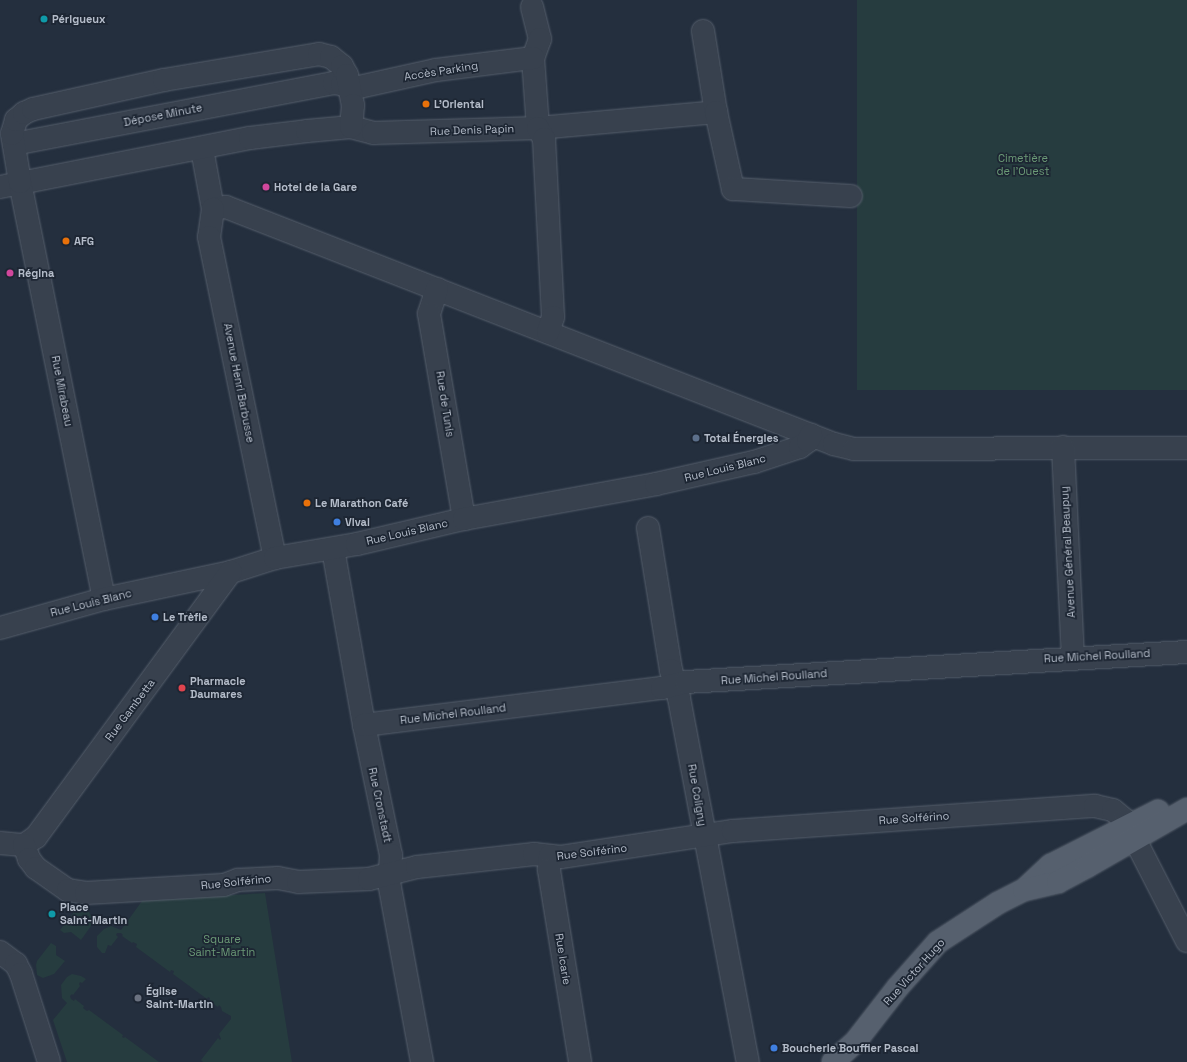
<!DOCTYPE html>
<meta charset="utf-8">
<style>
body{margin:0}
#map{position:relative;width:1187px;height:1062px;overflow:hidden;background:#242f3e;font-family:"Space Grotesk",sans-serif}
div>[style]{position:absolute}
.green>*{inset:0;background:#263c3f;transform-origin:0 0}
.roads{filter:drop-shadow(0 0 1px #565f6c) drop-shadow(0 0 1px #565f6c)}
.minor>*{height:22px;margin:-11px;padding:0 11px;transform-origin:11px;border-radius:11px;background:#38414e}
.major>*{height:22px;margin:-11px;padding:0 11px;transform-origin:11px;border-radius:11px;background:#56606e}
.dots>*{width:11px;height:11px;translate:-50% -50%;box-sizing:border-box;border:2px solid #1d2633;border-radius:50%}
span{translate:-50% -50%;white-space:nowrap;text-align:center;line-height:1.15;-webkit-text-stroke:3.5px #1d2633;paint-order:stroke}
.poi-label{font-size:11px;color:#b4bcc9;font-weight:700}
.left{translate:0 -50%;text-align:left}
.street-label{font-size:11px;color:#b4bcc9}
.park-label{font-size:11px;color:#6b9a76}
</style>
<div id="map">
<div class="green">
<div style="left:857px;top:0;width:330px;height:390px"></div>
<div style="clip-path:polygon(265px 893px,292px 1062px,203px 1062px,201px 1060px,218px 1038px,220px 1040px,221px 1039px,219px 1034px,231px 1019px,231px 1016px,222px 1011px,221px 1007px,219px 1005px,218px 1007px,209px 1001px,210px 998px,208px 997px,207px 999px,173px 974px,174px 971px,171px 970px,170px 972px,136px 947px,137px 944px,133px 942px,132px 943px,122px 936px,123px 935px,121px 933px,117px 933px,116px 935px,118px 937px,111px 946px,108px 945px,105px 953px,102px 953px,97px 947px,97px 936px,104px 929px,111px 926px,121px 930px,142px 901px)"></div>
<div style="clip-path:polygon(81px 910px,89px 912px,93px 920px,91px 926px,81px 940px,71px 932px,64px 933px,60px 930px,74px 912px)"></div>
<div style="clip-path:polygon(51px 943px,56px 946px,56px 955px,65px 961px,54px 974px,43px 978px,37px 975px,36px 965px,37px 961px)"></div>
<div style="clip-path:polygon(72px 974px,81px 976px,86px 979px,82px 983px,80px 982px,79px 984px,80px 986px,73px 995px,72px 994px,70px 996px,71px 999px,74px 1001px,75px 999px,84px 1006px,83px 1008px,87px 1011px,89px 1010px,123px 1035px,122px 1037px,124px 1038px,125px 1037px,159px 1062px,67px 1062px,53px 1020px,67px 1003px,62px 998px,61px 985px,67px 977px)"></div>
</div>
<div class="roads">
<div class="minor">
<div style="left:532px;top:7px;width:33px;rotate:76deg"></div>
<div style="left:540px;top:39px;width:20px;rotate:110deg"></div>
<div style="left:533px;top:58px;width:70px;rotate:85.9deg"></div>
<div style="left:538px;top:128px;width:179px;rotate:-5.1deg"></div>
<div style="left:703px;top:31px;width:82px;rotate:80.9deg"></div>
<div style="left:716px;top:112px;width:79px;rotate:77.6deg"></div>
<div style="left:733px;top:189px;width:118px;rotate:3.4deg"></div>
<div style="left:350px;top:89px;width:88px;rotate:-12.5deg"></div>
<div style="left:436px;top:70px;width:98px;rotate:-7.1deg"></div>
<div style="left:14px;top:144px;width:326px;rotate:-10.8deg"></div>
<div style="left:334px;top:83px;width:8px;rotate:7deg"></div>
<div style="left:342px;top:84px;width:9px;rotate:32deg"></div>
<div style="left:202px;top:149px;width:61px;rotate:79.6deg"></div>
<div style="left:213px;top:209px;width:13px;rotate:-9deg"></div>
<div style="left:226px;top:207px;width:653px;rotate:21.3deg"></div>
<div style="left:834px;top:444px;width:21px;rotate:14deg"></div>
<div style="left:854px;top:449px;width:333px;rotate:-0.2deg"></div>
<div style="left:0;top:187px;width:255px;rotate:-11.1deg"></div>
<div style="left:250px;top:138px;width:57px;rotate:-7deg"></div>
<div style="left:307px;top:131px;width:44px;rotate:-5.2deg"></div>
<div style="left:351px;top:127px;width:23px;rotate:15deg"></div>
<div style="left:373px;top:133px;width:165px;rotate:-1.7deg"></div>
<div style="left:538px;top:128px;width:13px;rotate:61deg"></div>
<div style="left:544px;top:139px;width:178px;rotate:87.1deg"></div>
<div style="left:553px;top:317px;width:16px;rotate:108deg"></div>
<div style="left:213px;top:209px;width:28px;rotate:98deg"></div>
<div style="left:209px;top:237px;width:328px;rotate:78.4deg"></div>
<div style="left:437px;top:289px;width:26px;rotate:108deg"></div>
<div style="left:429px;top:314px;width:208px;rotate:80.3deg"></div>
<div style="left:1063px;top:447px;width:211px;rotate:87.3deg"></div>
<div style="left:648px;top:528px;width:144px;rotate:80.8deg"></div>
<div style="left:671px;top:670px;width:29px;rotate:74deg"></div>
<div style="left:679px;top:698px;width:370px;rotate:79.3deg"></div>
<div style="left:333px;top:549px;width:179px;rotate:80deg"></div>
<div style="left:364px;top:725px;width:133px;rotate:78.3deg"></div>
<div style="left:391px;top:855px;width:27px;rotate:94deg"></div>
<div style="left:389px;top:882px;width:183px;rotate:79.6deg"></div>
<div style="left:104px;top:599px;width:425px;rotate:-101.4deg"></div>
<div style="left:20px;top:182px;width:49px;rotate:-99.5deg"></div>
<div style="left:12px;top:134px;width:15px;rotate:-74deg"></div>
<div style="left:16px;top:120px;width:11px;rotate:-41deg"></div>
<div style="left:24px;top:113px;width:10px;rotate:-24deg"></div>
<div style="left:33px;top:109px;width:134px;rotate:-12.5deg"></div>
<div style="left:164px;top:80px;width:157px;rotate:-9.5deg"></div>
<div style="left:319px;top:54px;width:12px;rotate:14deg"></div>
<div style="left:331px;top:57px;width:14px;rotate:39deg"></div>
<div style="left:342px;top:66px;width:10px;rotate:61deg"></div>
<div style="left:347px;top:75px;width:31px;rotate:79deg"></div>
<div style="left:353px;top:105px;width:22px;rotate:95deg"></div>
<div style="left:0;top:628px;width:108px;rotate:-15.6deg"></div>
<div style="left:104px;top:599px;width:130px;rotate:-12deg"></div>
<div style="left:231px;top:572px;width:46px;rotate:-17.7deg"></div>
<div style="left:275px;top:558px;width:83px;rotate:-9.7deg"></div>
<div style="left:357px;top:544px;width:110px;rotate:-13.2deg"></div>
<div style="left:464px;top:519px;width:195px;rotate:-10.3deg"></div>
<div style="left:656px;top:484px;width:100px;rotate:-12.7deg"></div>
<div style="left:754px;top:462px;width:48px;rotate:-18.1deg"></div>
<div style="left:800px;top:447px;width:10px;rotate:-37deg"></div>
<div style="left:808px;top:441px;width:7px;rotate:-63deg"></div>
<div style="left:364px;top:725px;width:300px;rotate:-7.1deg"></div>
<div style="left:662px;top:688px;width:25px;rotate:-14deg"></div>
<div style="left:686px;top:682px;width:502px;rotate:-3.43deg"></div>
<div style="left:0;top:843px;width:24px;rotate:5deg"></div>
<div style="left:24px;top:845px;width:14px;rotate:-34deg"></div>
<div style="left:36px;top:837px;width:329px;rotate:-53.7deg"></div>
<div style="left:24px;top:845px;width:15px;rotate:70deg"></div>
<div style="left:29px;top:859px;width:11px;rotate:52deg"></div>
<div style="left:36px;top:868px;width:39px;rotate:35deg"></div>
<div style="left:68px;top:890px;width:18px;rotate:9deg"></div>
<div style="left:86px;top:893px;width:138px;rotate:-3.3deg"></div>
<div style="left:224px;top:885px;width:15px;rotate:-20deg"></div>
<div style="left:238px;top:880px;width:40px;rotate:-2.9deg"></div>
<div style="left:278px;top:878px;width:20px;rotate:11deg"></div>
<div style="left:298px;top:882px;width:71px;rotate:-2.4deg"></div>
<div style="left:369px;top:879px;width:49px;rotate:-14deg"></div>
<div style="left:417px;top:867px;width:118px;rotate:-6.3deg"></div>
<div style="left:534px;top:854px;width:27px;rotate:6deg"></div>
<div style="left:561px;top:857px;width:174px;rotate:-8.6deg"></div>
<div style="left:733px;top:831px;width:363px;rotate:-4deg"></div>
<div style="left:1095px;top:806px;width:18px;rotate:13deg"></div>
<div style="left:1113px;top:810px;width:16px;rotate:40deg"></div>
<div style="left:1125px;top:820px;width:136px;rotate:62.9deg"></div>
<div style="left:550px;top:856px;width:14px;rotate:94deg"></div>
<div style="left:549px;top:870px;width:194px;rotate:80.8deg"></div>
<div style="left:0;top:952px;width:20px;rotate:37deg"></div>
<div style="left:16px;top:964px;width:11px;rotate:63deg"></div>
<div style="left:21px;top:974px;width:92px;rotate:72.3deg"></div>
</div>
<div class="major">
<div style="left:1026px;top:888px;width:34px;rotate:-43deg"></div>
<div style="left:1051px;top:865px;width:120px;rotate:-26.8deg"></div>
<div style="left:833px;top:1062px;width:31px;rotate:-42deg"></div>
<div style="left:856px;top:1041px;width:68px;rotate:-52.1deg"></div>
<div style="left:898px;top:987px;width:60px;rotate:-48.4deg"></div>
<div style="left:938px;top:942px;width:72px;rotate:-33deg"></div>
<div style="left:998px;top:903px;width:29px;rotate:-27deg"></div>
<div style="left:1024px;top:890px;width:35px;rotate:-13deg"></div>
<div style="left:1058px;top:882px;width:34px;rotate:-28deg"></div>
<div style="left:1088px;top:866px;width:114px;rotate:-29.9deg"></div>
</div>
</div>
<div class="dots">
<div style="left:44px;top:19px;background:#0f9aa8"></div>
<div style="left:426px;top:104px;background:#e8710a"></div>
<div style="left:266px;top:187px;background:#d1479c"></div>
<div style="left:66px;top:241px;background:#e8710a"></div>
<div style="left:10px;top:273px;background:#d1479c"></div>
<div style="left:696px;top:438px;background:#5c6f8a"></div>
<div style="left:307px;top:503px;background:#e8710a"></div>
<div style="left:337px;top:522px;background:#3f7fe0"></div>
<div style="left:155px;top:617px;background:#3f7fe0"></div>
<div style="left:182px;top:688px;background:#e0444e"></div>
<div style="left:52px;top:914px;background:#0f9aa8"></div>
<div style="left:138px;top:998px;background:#6b7280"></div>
<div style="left:774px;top:1048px;background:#3f7fe0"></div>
</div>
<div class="poi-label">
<span class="left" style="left:52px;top:19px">Périgueux</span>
<span class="left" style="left:434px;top:104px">L'Oriental</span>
<span class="left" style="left:274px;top:187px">Hotel de la Gare</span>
<span class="left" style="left:74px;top:241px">AFG</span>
<span class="left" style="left:18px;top:273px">Régina</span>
<span class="left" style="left:704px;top:438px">Total Énergies</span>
<span class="left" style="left:315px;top:503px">Le Marathon Café</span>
<span class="left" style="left:345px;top:522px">Vival</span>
<span class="left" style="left:163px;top:617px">Le Trèfle</span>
<span class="left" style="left:190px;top:688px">Pharmacie<br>Daumares</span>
<span class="left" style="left:60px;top:914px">Place<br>Saint-Martin</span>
<span class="left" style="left:146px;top:998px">Église<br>Saint-Martin</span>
<span class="left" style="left:782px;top:1048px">Boucherie Bouffier Pascal</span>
</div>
<div class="street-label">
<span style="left:441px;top:71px;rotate:-9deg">Accès Parking</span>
<span style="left:163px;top:115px;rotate:-11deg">Dépose Minute</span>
<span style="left:472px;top:130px;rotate:-2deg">Rue Denis Papin</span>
<span style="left:239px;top:383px;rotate:79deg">Avenue Henri Barbusse</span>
<span style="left:62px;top:391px;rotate:79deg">Rue Mirabeau</span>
<span style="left:445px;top:404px;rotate:81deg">Rue de Tunis</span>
<span style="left:725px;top:468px;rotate:-14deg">Rue Louis Blanc</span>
<span style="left:407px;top:532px;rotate:-13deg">Rue Louis Blanc</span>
<span style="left:1068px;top:552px;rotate:-93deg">Avenue Général Beaupuy</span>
<span style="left:91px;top:603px;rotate:-14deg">Rue Louis Blanc</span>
<span style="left:1097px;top:656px;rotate:-3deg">Rue Michel Roulland</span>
<span style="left:774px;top:677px;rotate:-4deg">Rue Michel Roulland</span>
<span style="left:130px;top:710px;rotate:-53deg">Rue Gambetta</span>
<span style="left:453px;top:714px;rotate:-7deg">Rue Michel Roulland</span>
<span style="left:697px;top:795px;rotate:80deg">Rue Coligny</span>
<span style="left:380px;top:805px;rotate:78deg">Rue Cronstadt</span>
<span style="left:914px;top:818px;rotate:-4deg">Rue Solférino</span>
<span style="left:592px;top:852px;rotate:-7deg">Rue Solférino</span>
<span style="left:236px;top:882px;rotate:-6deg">Rue Solférino</span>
<span style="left:563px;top:959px;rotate:81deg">Rue Icarie</span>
<span style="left:914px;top:972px;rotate:-48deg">Rue Victor Hugo</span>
</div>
<div class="park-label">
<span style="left:1023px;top:165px">Cimetière<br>de l'Ouest</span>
<span style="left:222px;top:946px">Square<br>Saint-Martin</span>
</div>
</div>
